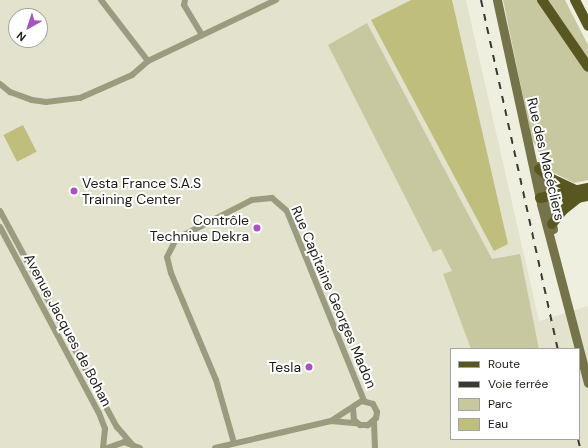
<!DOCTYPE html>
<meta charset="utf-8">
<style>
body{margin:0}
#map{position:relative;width:588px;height:448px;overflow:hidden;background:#efefe0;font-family:"DM Sans",sans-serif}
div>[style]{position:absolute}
.built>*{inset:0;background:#e3e3cd}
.green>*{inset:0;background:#c8c8a0}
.water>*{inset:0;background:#bfbe7c;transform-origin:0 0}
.street>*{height:6px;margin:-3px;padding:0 3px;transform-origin:3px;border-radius:3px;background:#9b9b80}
.secondary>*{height:9px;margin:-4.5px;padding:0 4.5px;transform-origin:4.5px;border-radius:4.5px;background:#74734a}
.primary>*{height:10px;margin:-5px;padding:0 5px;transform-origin:5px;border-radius:5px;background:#585722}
.rail>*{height:2px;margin-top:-1px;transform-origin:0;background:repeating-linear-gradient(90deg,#3a3a33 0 7px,transparent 0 14px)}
.dots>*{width:11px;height:11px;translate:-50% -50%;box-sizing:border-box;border:2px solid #fff;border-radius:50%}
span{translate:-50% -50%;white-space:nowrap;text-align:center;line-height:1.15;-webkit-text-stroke:4px #fff;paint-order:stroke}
.street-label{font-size:14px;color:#1c1c16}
.poi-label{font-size:14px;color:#1c1c16}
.left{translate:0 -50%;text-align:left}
.right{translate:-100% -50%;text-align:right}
.legend{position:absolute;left:450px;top:348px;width:130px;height:92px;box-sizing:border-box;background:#fff;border:1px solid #a4a4a2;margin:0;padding:5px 7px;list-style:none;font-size:12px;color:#1c1c16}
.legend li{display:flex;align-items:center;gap:8px;height:20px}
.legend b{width:20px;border:1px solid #a4a4a2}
.north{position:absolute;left:8px;top:8px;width:40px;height:40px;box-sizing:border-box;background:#fff;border:1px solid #a4a4a2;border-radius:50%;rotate:219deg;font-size:11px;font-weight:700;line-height:16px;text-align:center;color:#1c1c16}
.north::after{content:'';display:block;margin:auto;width:14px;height:18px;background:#a652c0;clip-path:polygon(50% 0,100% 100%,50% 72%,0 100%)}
</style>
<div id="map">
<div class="built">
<div style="clip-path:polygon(evenodd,0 0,466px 0,539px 321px,588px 306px,588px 448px,0 448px,0 0,16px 16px,40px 16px,40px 40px,16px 40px,16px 16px,0 0,451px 349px,579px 349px,579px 439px,451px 439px,451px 349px)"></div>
</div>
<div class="green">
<div style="clip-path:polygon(503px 0,565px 0,588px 45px,588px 180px,574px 183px,550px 171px,532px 140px)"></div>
<div style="clip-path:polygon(367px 23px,492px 259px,520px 254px,539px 349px,471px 349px,443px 274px,452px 271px,441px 249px,433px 252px,328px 45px)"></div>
</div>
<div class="water">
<div style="clip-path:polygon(411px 0,452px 0,508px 244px,494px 251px,371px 20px)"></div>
<div style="left:23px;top:125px;width:30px;height:22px;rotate:63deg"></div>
</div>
<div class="street">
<div style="left:101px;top:0;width:77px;rotate:52.4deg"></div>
<div style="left:185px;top:0;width:5px;rotate:101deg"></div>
<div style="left:184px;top:5px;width:35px;rotate:59deg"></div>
<div style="left:0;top:84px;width:13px;rotate:39deg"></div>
<div style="left:10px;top:92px;width:23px;rotate:20deg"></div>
<div style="left:32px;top:100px;width:14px;rotate:8deg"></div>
<div style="left:46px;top:102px;width:34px;rotate:-7deg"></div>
<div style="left:80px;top:98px;width:57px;rotate:-23.9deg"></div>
<div style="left:132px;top:75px;width:21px;rotate:-41deg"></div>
<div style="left:148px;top:61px;width:142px;rotate:-25.5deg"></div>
<div style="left:0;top:211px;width:246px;rotate:61.6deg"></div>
<div style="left:117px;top:427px;width:23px;rotate:49deg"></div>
<div style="left:0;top:227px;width:211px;rotate:62deg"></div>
<div style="left:99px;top:413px;width:17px;rotate:69deg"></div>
<div style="left:105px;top:429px;width:19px;rotate:96deg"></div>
<div style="left:331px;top:421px;width:37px;rotate:-33deg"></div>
<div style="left:362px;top:401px;width:11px;rotate:15deg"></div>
<div style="left:373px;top:404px;width:9px;rotate:63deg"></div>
<div style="left:377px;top:412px;width:6px;rotate:99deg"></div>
<div style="left:376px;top:418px;width:11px;rotate:139deg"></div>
<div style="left:368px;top:425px;width:8px;rotate:180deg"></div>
<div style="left:360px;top:425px;width:8px;rotate:-140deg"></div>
<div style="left:354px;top:420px;width:12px;rotate:-95deg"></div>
<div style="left:374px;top:421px;width:27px;rotate:88deg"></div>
<div style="left:234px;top:443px;width:66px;rotate:-105.9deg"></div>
<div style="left:216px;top:380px;width:116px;rotate:-112.8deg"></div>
<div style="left:171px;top:273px;width:16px;rotate:-104deg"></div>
<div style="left:167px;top:257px;width:20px;rotate:-63deg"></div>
<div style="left:176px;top:239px;width:85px;rotate:-27.2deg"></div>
<div style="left:252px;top:200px;width:20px;rotate:-6deg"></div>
<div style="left:272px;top:198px;width:20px;rotate:41deg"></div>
<div style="left:287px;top:211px;width:205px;rotate:67.9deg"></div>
<div style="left:107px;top:448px;width:18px;rotate:-19deg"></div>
<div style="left:124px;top:442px;width:17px;rotate:21deg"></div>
<div style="left:215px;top:448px;width:119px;rotate:-13.1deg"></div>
<div style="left:331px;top:421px;width:25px;rotate:5deg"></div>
</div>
<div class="secondary">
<div style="left:497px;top:0;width:209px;rotate:77.8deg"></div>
<div style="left:541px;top:204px;width:185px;rotate:75.3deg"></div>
<div style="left:538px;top:166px;width:65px;rotate:76.6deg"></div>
</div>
<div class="primary">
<div style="left:542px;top:0;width:81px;rotate:55.5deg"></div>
<div style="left:575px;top:0;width:29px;rotate:63deg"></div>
<div style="left:539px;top:169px;width:16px;rotate:38deg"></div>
<div style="left:552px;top:179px;width:29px;rotate:25deg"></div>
<div style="left:540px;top:198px;width:49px;rotate:-11.8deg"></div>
<div style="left:567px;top:200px;width:21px;rotate:-11deg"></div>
<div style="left:552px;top:224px;width:18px;rotate:-52deg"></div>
<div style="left:563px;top:210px;width:18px;rotate:-38deg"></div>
</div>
<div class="rail">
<div style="left:481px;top:0;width:357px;rotate:77.6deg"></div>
<div style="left:578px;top:439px;width:9px;rotate:77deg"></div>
</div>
<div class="dots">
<div style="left:74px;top:191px;background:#a652c0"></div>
<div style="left:257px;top:228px;background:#a652c0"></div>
<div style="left:309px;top:367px;background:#a652c0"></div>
</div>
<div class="street-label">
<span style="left:546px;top:159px;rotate:77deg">Rue des Macécliers</span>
<span style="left:334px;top:297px;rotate:67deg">Rue Capitaine Georges Madon</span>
<span style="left:68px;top:330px;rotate:62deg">Avenue Jacques de Bohan</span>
</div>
<div class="poi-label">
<span class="left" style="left:82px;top:191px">Vesta France S.A.S<br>Training Center</span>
<span class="right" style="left:249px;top:228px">Contrôle<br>Techniue Dekra</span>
<span class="right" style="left:301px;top:367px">Tesla</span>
</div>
<ul class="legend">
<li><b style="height:5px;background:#585722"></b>Route</li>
<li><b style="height:5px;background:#3a3a33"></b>Voie ferrée</li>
<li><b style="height:11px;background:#c8c8a0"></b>Parc</li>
<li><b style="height:11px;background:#bfbe7c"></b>Eau</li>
</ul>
<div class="north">N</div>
</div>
